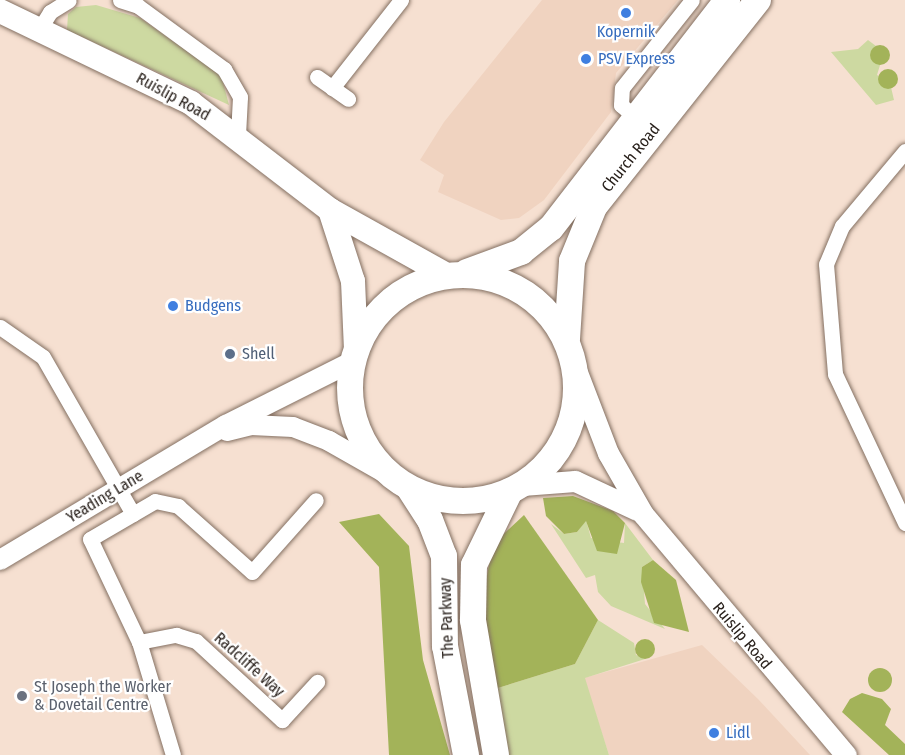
<!DOCTYPE html>
<style>
body{margin:0}
#map{position:relative;width:905px;height:755px;overflow:hidden;background:#f6e0d1;font-family:"Fira Sans Condensed",sans-serif}
div>[style]{position:absolute}
.built>*{inset:0;background:#f0d3c0}
.green>*{inset:0;background:#cdd9a1}
.forest>*{inset:0;background:#a3b359}
.round{border-radius:50%}
.roads{filter:drop-shadow(0 0 2px #836f61) drop-shadow(0 0 2px #836f61)}
.minor>*{height:15px;margin:-7.5px;padding:0 7.5px;transform-origin:7.5px;border-radius:7.5px;background:#fff}
.tertiary>*{height:20px;margin:-10px;padding:0 10px;transform-origin:10px;border-radius:10px;background:#fff}
.secondary>*{height:21px;margin:-10.5px;padding:0 10.5px;transform-origin:10.5px;border-radius:10.5px;background:#fff}
.primary>*{height:24px;margin:-12px;padding:0 12px;transform-origin:12px;border-radius:12px;background:#fff}
.trunk>*{height:26px;margin:-13px;padding:0 13px;transform-origin:13px;border-radius:13px;background:#fff}
.trunk>.ring{margin:-13px;padding:0;box-sizing:content-box;background:none;border:26px solid #fff;border-radius:50%}
.dots>*{width:16px;height:16px;translate:-50% -50%;box-sizing:border-box;border:3px solid #fff;border-radius:50%}
span{translate:-50% -50%;white-space:nowrap;text-align:center;line-height:1.15;-webkit-text-stroke:4.5px #fff;paint-order:stroke}
.shop-label{font-size:16px;color:#366cbe}
.left{translate:0 -50%;text-align:left}
.street-label{font-size:16px;color:#2a221d}
.service-label{font-size:16px;color:#4e5e75}
.worship-label{font-size:16px;color:#5b616d}
</style>
<div id="map">
<div class="built">
<div style="clip-path:polygon(542px 0,678px 0,616px 73px,611px 112px,544px 200px,519px 218px,501px 220px,438px 192px,444px 175px,420px 160px,444px 122px)"></div>
<div style="clip-path:polygon(702px 645px,758px 699px,810px 755px,609px 755px,584px 678px)"></div>
</div>
<div class="green">
<div style="clip-path:polygon(96px 5px,140px 18px,221px 75px,229px 105px,67px 30px,68px 14px,76px 7px)"></div>
<div style="clip-path:polygon(868px 40px,884px 52px,877px 75px,890px 83px,894px 100px,876px 105px,831px 52px,858px 49px)"></div>
<div style="clip-path:polygon(586px 520px,591px 538px,624px 543px,625px 523px,653px 560px,642px 567px,645px 604px,665px 629px,611px 606px,598px 592px,595px 575px,586px 578px,551px 524px,564px 534px,577px 532px)"></div>
<div style="clip-path:polygon(598px 620px,634px 643px,636px 655px,645px 659px,585px 678px,609px 755px,502px 755px,488px 691px,575px 664px)"></div>
</div>
<div class="forest">
<div class="round" style="left:870px;top:45px;width:20px;height:20px"></div>
<div class="round" style="left:878px;top:69px;width:20px;height:20px"></div>
<div style="clip-path:polygon(573px 496px,613px 511px,625px 523px,617px 554px,597px 551px,586px 521px,577px 532px,564px 534px,546px 516px,543px 498px)"></div>
<div style="clip-path:polygon(379px 514px,409px 546px,423px 660px,450px 755px,389px 755px,379px 567px,339px 522px)"></div>
<div style="clip-path:polygon(524px 515px,598px 620px,575px 664px,488px 691px,481px 607px,493px 544px)"></div>
<div style="clip-path:polygon(653px 560px,676px 580px,689px 632px,654px 623px,641px 582px,642px 567px)"></div>
<div class="round" style="left:635px;top:639px;width:20px;height:20px"></div>
<div class="round" style="left:868px;top:668px;width:24px;height:24px"></div>
<div style="clip-path:polygon(862px 693px,882px 699px,891px 709px,885px 725px,905px 744px,905px 755px,889px 755px,842px 712px,850px 699px)"></div>
</div>
<div class="roads">
<div class="minor">
<div style="left:120px;top:0;width:19px;rotate:18deg"></div>
<div style="left:138px;top:6px;width:107px;rotate:36.2deg"></div>
<div style="left:224px;top:69px;width:32px;rotate:60deg"></div>
<div style="left:240px;top:97px;width:38px;rotate:93deg"></div>
<div style="left:37px;top:33px;width:25px;rotate:-58deg"></div>
<div style="left:50px;top:12px;width:22px;rotate:-32deg"></div>
<div style="left:317px;top:77px;width:38px;rotate:35deg"></div>
<div style="left:332px;top:88px;width:112px;rotate:-51.9deg"></div>
<div style="left:634px;top:116px;width:17px;rotate:-140deg"></div>
<div style="left:621px;top:105px;width:17px;rotate:-87deg"></div>
<div style="left:622px;top:88px;width:112px;rotate:-51.5deg"></div>
<div style="left:905px;top:151px;width:98px;rotate:130deg"></div>
<div style="left:842px;top:226px;width:41px;rotate:112.8deg"></div>
<div style="left:826px;top:264px;width:110px;rotate:85.3deg"></div>
<div style="left:835px;top:374px;width:165px;rotate:64.8deg"></div>
<div style="left:0;top:327px;width:52px;rotate:34.9deg"></div>
<div style="left:43px;top:357px;width:181px;rotate:60.2deg"></div>
<div style="left:139px;top:642px;width:38px;rotate:-11deg"></div>
<div style="left:176px;top:635px;width:21px;rotate:17deg"></div>
<div style="left:196px;top:641px;width:117px;rotate:42.6deg"></div>
<div style="left:282px;top:720px;width:52px;rotate:-47.4deg"></div>
<div style="left:173px;top:755px;width:118px;rotate:-106.7deg"></div>
<div style="left:139px;top:642px;width:114px;rotate:-115.4deg"></div>
<div style="left:90px;top:539px;width:75px;rotate:-30.3deg"></div>
<div style="left:155px;top:501px;width:24px;rotate:12deg"></div>
<div style="left:178px;top:506px;width:99px;rotate:41.7deg"></div>
<div style="left:252px;top:572px;width:96px;rotate:-48.4deg"></div>
</div>
<div class="tertiary">
<div style="left:227px;top:431px;width:25px;rotate:-14deg"></div>
<div style="left:251px;top:425px;width:42px;rotate:2.7deg"></div>
<div style="left:293px;top:427px;width:39px;rotate:21deg"></div>
<div style="left:329px;top:441px;width:73px;rotate:29.7deg"></div>
<div style="left:0;top:560px;width:263px;rotate:-30.9deg"></div>
<div style="left:226px;top:425px;width:142px;rotate:-26.7deg"></div>
</div>
<div class="secondary">
<div style="left:575px;top:367px;width:92px;rotate:69deg"></div>
<div style="left:608px;top:453px;width:70px;rotate:60.2deg"></div>
<div style="left:643px;top:514px;width:315px;rotate:49.9deg"></div>
<div style="left:522px;top:485px;width:53px;rotate:-4.3deg"></div>
<div style="left:575px;top:481px;width:68px;rotate:25.1deg"></div>
</div>
<div class="primary">
<div style="left:0;top:11px;width:212px;rotate:25.7deg"></div>
<div style="left:191px;top:103px;width:175px;rotate:37.6deg"></div>
<div style="left:330px;top:210px;width:134px;rotate:29.1deg"></div>
<div style="left:330px;top:210px;width:75px;rotate:72.1deg"></div>
<div style="left:353px;top:281px;width:69px;rotate:87.5deg"></div>
</div>
<div class="trunk">
<div style="left:467px;top:272px;width:58px;rotate:-20.3deg"></div>
<div style="left:521px;top:252px;width:38px;rotate:-39deg"></div>
<div style="left:551px;top:228px;width:288px;rotate:-52.3deg"></div>
<div class="ring" style="left:350px;top:275px;width:200px;height:200px"></div>
<div style="left:567px;top:339px;width:78px;rotate:-86.3deg"></div>
<div style="left:572px;top:261px;width:58px;rotate:-67.8deg"></div>
<div style="left:594px;top:207px;width:264px;rotate:-51.6deg"></div>
<div style="left:409px;top:488px;width:38px;rotate:57deg"></div>
<div style="left:430px;top:520px;width:39px;rotate:69deg"></div>
<div style="left:444px;top:556px;width:90px;rotate:89.4deg"></div>
<div style="left:445px;top:646px;width:111px;rotate:79.1deg"></div>
<div style="left:496px;top:755px;width:137px;rotate:-99.7deg"></div>
<div style="left:473px;top:620px;width:55px;rotate:-89deg"></div>
<div style="left:474px;top:565px;width:82px;rotate:-64.1deg"></div>
</div>
</div>
<div class="dots">
<div style="left:626px;top:13px;background:#3f7fe0"></div>
<div style="left:586px;top:59px;background:#3f7fe0"></div>
<div style="left:173px;top:306px;background:#3f7fe0"></div>
<div style="left:230px;top:354px;background:#5c6f8a"></div>
<div style="left:22px;top:696px;background:#6b7280"></div>
<div style="left:714px;top:733px;background:#3f7fe0"></div>
</div>
<div class="shop-label">
<span style="left:626px;top:32px">Kopernik</span>
<span class="left" style="left:598px;top:59px">PSV Express</span>
<span class="left" style="left:185px;top:306px">Budgens</span>
<span class="left" style="left:726px;top:733px">Lidl</span>
</div>
<div class="street-label">
<span style="left:173px;top:97px;rotate:29deg">Ruislip Road</span>
<span style="left:631px;top:158px;rotate:-51deg">Church Road</span>
<span style="left:105px;top:497px;rotate:-31deg">Yeading Lane</span>
<span style="left:447px;top:618px;rotate:-92deg">The Parkway</span>
<span style="left:742px;top:636px;rotate:50deg">Ruislip Road</span>
<span style="left:249px;top:665px;rotate:42deg">Radcliffe Way</span>
</div>
<div class="service-label">
<span class="left" style="left:242px;top:354px">Shell</span>
</div>
<div class="worship-label">
<span class="left" style="left:34px;top:696px">St Joseph the Worker<br>&amp; Dovetail Centre</span>
</div>
</div>
